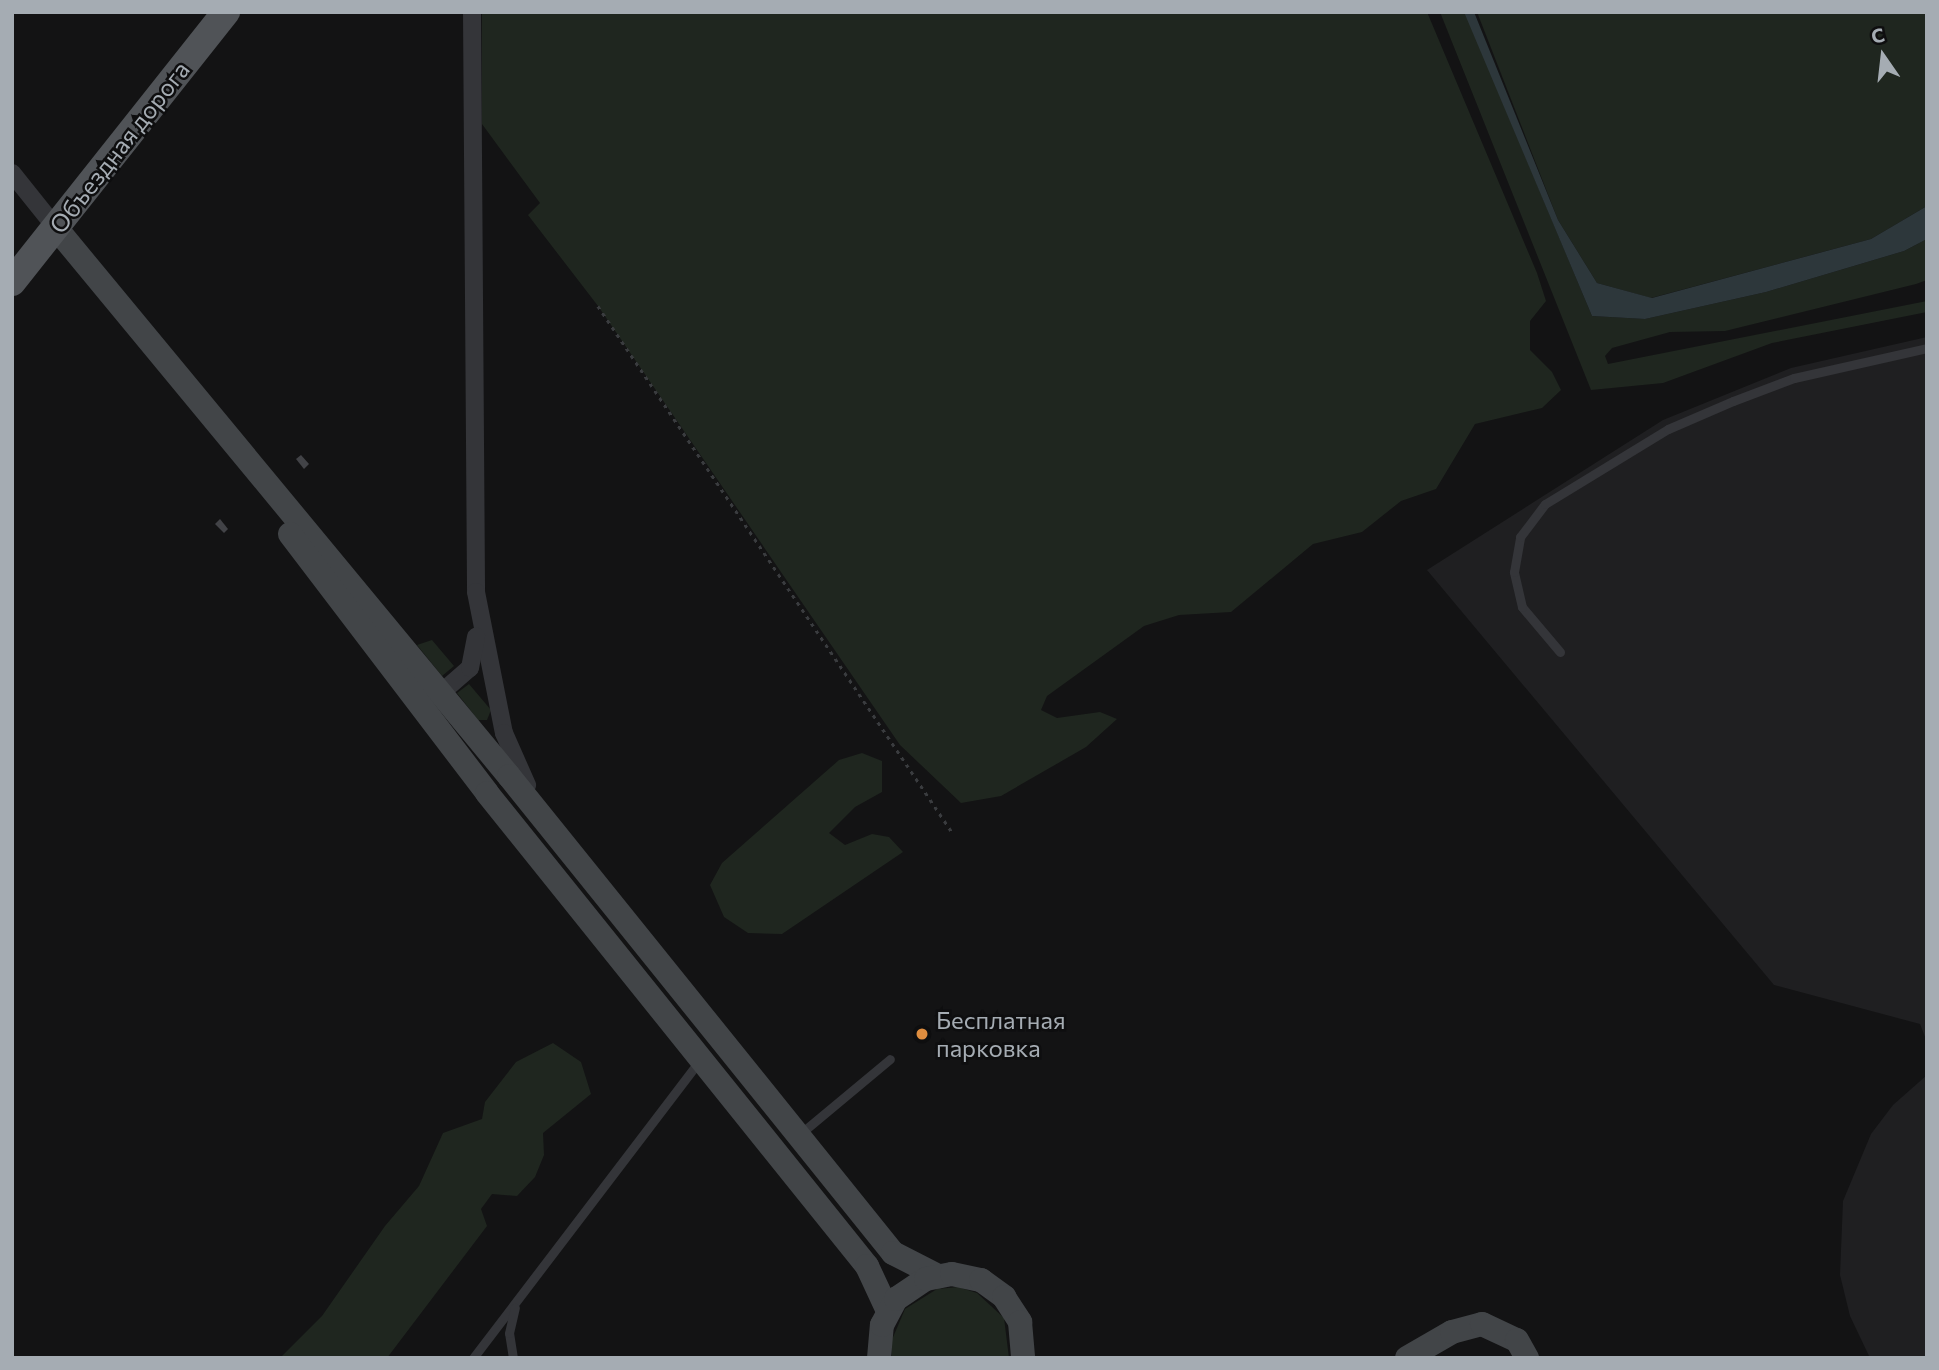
<!DOCTYPE html>
<meta charset="utf-8">
<style>
body{margin:0}
#map{position:relative;width:1939px;height:1370px;overflow:hidden;background:#131314;font-family:Commissioner,sans-serif}
div>[style]{position:absolute}
.built>*{inset:0;background:#1f1f21}
.green>*{inset:0;background:#1f261f}
.water>*{inset:0;background:#2d373b}
.building>*{inset:0;background:#424347}
.path>*{height:2.5px;margin-top:-1.25px;transform-origin:0;background:repeating-linear-gradient(90deg,#3a3c3f 0 3.5px,transparent 0 8.5px)}
.lane>*{height:9px;margin:-4.5px;padding:0 4.5px;transform-origin:4.5px;border-radius:4.5px;background:#343539}
.street>*{height:18px;margin:-9px;padding:0 9px;transform-origin:9px;border-radius:9px;background:#343539}
.secondary>*{height:24px;margin:-12px;padding:0 12px;transform-origin:12px;border-radius:12px;background:#424548}
.primary>*{height:28px;margin:-14px;padding:0 14px;transform-origin:14px;border-radius:14px;background:#505357}
.dots>*{width:19px;height:19px;translate:-50% -50%;box-sizing:border-box;border:4px solid #0e0e0f;border-radius:50%}
span{translate:-50% -50%;white-space:nowrap;text-align:center;line-height:1.15;-webkit-text-stroke:5px #0e0e0f;paint-order:stroke}
.street-label{font-size:24px;color:#a5acb3}
.poi-label{font-size:24px;color:#a5acb3}
.left{translate:0 -50%;text-align:left}
.frame{position:absolute;inset:0;border:14px solid #a5acb3;pointer-events:none}
.north{position:absolute;left:1848px;top:21px;width:70px;height:70px;-webkit-text-stroke:5px #0e0e0f;paint-order:stroke;rotate:346deg;font-size:19px;font-weight:700;line-height:28px;text-align:center;color:#a5acb3}
.north::after{content:'';display:block;margin:auto;width:24px;height:32px;background:#a5acb3;clip-path:polygon(50% 0,100% 100%,50% 72%,0 100%)}
</style>
<div id="map">
<div class="built">
<div style="clip-path:polygon(1927px 337px,1927px 1042px,1920px 1024px,1774px 985px,1427px 570px,1663px 420px,1791px 368px)"></div>
<div style="clip-path:polygon(1927px 1075px,1927px 1358px,1870px 1358px,1850px 1316px,1840px 1275px,1843px 1201px,1871px 1134px,1893px 1105px)"></div>
</div>
<div class="green">
<div style="clip-path:polygon(482px 12px,1427px 12px,1537px 273px,1546px 301px,1530px 321px,1530px 350px,1552px 372px,1561px 390px,1542px 408px,1475px 424px,1436px 489px,1401px 501px,1362px 532px,1313px 544px,1231px 612px,1179px 615px,1144px 626px,1047px 696px,1041px 710px,1057px 718px,1100px 712px,1117px 719px,1086px 747px,1001px 796px,961px 803px,900px 745px,598px 306px,528px 215px,540px 203px,482px 124px)"></div>
<div style="clip-path:polygon(1440px 12px,1465px 12px,1592px 316px,1645px 319px,1766px 292px,1904px 251px,1927px 239px,1927px 280px,1916px 284px,1725px 331px,1670px 332px,1612px 348px,1605px 356px,1608px 364px,1927px 301px,1927px 312px,1772px 343px,1663px 383px,1591px 390px)"></div>
<div style="clip-path:polygon(1477px 12px,1927px 12px,1927px 206px,1871px 239px,1651px 298px,1597px 283px,1558px 220px)"></div>
<div style="clip-path:polygon(432px 640px,454px 666px,442px 676px,417px 645px)"></div>
<div style="clip-path:polygon(469px 684px,491px 710px,487px 720px,478px 720px,457px 693px)"></div>
<div style="clip-path:polygon(862px 753px,882px 761px,882px 792px,855px 807px,829px 833px,845px 845px,872px 834px,889px 837px,903px 852px,782px 934px,748px 933px,724px 917px,710px 885px,722px 863px,839px 760px)"></div>
<div style="clip-path:polygon(553px 1043px,581px 1062px,591px 1094px,543px 1133px,544px 1155px,535px 1177px,517px 1196px,492px 1194px,481px 1209px,487px 1226px,387px 1358px,280px 1358px,322px 1316px,385px 1226px,419px 1186px,443px 1133px,482px 1119px,485px 1102px,516px 1062px)"></div>
<div style="clip-path:polygon(958px 1287px,977px 1293px,1004px 1318px,1009px 1358px,892px 1358px,891px 1342px,905px 1309px,937px 1289px)"></div>
</div>
<div class="water">
<div style="clip-path:polygon(1464px 12px,1474px 12px,1558px 220px,1597px 283px,1652px 298px,1871px 239px,1927px 206px,1927px 239px,1904px 251px,1766px 292px,1645px 319px,1592px 316px)"></div>
</div>
<div class="building">
<div style="clip-path:polygon(301px 455px,309px 464px,304px 469px,296px 459px)"></div>
<div style="clip-path:polygon(220px 519px,228px 529px,224px 533px,215px 524px)"></div>
</div>
<div class="path">
<div style="left:598px;top:306px;width:634px;rotate:56.06deg"></div>
</div>
<div class="lane">
<div style="left:1560px;top:652px;width:59px;rotate:-130.2deg"></div>
<div style="left:1522px;top:607px;width:36px;rotate:-103deg"></div>
<div style="left:1514px;top:572px;width:36px;rotate:-80deg"></div>
<div style="left:1520px;top:537px;width:41px;rotate:-52.9deg"></div>
<div style="left:1545px;top:504px;width:144px;rotate:-31.4deg"></div>
<div style="left:1668px;top:429px;width:71px;rotate:-23.3deg"></div>
<div style="left:1733px;top:401px;width:65px;rotate:-20.7deg"></div>
<div style="left:1794px;top:378px;width:136px;rotate:-12.7deg"></div>
<div style="left:800px;top:1134px;width:117px;rotate:-39.8deg"></div>
<div style="left:473px;top:1358px;width:373px;rotate:-52.7deg"></div>
<div style="left:513px;top:1358px;width:25px;rotate:-99deg"></div>
<div style="left:509px;top:1333px;width:26px;rotate:-77deg"></div>
</div>
<div class="street">
<div style="left:472px;top:12px;width:580px;rotate:89.6deg"></div>
<div style="left:476px;top:592px;width:144px;rotate:78.8deg"></div>
<div style="left:504px;top:733px;width:57px;rotate:66.1deg"></div>
<div style="left:12px;top:173px;width:70px;rotate:51.3deg"></div>
<div style="left:441px;top:693px;width:38px;rotate:-41deg"></div>
<div style="left:470px;top:668px;width:32px;rotate:-79deg"></div>
</div>
<div class="secondary">
<div style="left:56px;top:228px;width:711px;rotate:50.42deg"></div>
<div style="left:509px;top:776px;width:612px;rotate:51.16deg"></div>
<div style="left:893px;top:1253px;width:51px;rotate:27.1deg"></div>
<div style="left:290px;top:534px;width:325px;rotate:52.7deg"></div>
<div style="left:487px;top:793px;width:607px;rotate:51.22deg"></div>
<div style="left:867px;top:1266px;width:50px;rotate:65deg"></div>
<div style="left:879px;top:1358px;width:33px;rotate:-85deg"></div>
<div style="left:882px;top:1325px;width:30px;rotate:-62deg"></div>
<div style="left:896px;top:1299px;width:36px;rotate:-34deg"></div>
<div style="left:926px;top:1279px;width:26px;rotate:-11deg"></div>
<div style="left:952px;top:1274px;width:30px;rotate:12deg"></div>
<div style="left:981px;top:1280px;width:29px;rotate:36deg"></div>
<div style="left:1004px;top:1297px;width:30px;rotate:57deg"></div>
<div style="left:1020px;top:1322px;width:36px;rotate:85deg"></div>
<div style="left:1407px;top:1358px;width:52px;rotate:-30deg"></div>
<div style="left:1452px;top:1332px;width:31px;rotate:-15deg"></div>
<div style="left:1482px;top:1324px;width:38px;rotate:25deg"></div>
<div style="left:1517px;top:1340px;width:21px;rotate:61deg"></div>
</div>
<div class="primary">
<div style="left:12px;top:282px;width:345px;rotate:-51.6deg"></div>
</div>
<div class="dots">
<div style="left:922px;top:1034px;background:#df8d3f"></div>
</div>
<div class="street-label">
<span style="left:119px;top:147px;rotate:-52deg">Объездная дорога</span>
</div>
<div class="poi-label">
<span class="left" style="left:936px;top:1034px">Бесплатная<br>парковка</span>
</div>
<div class="frame"></div>
<div class="north">С</div>
</div>
